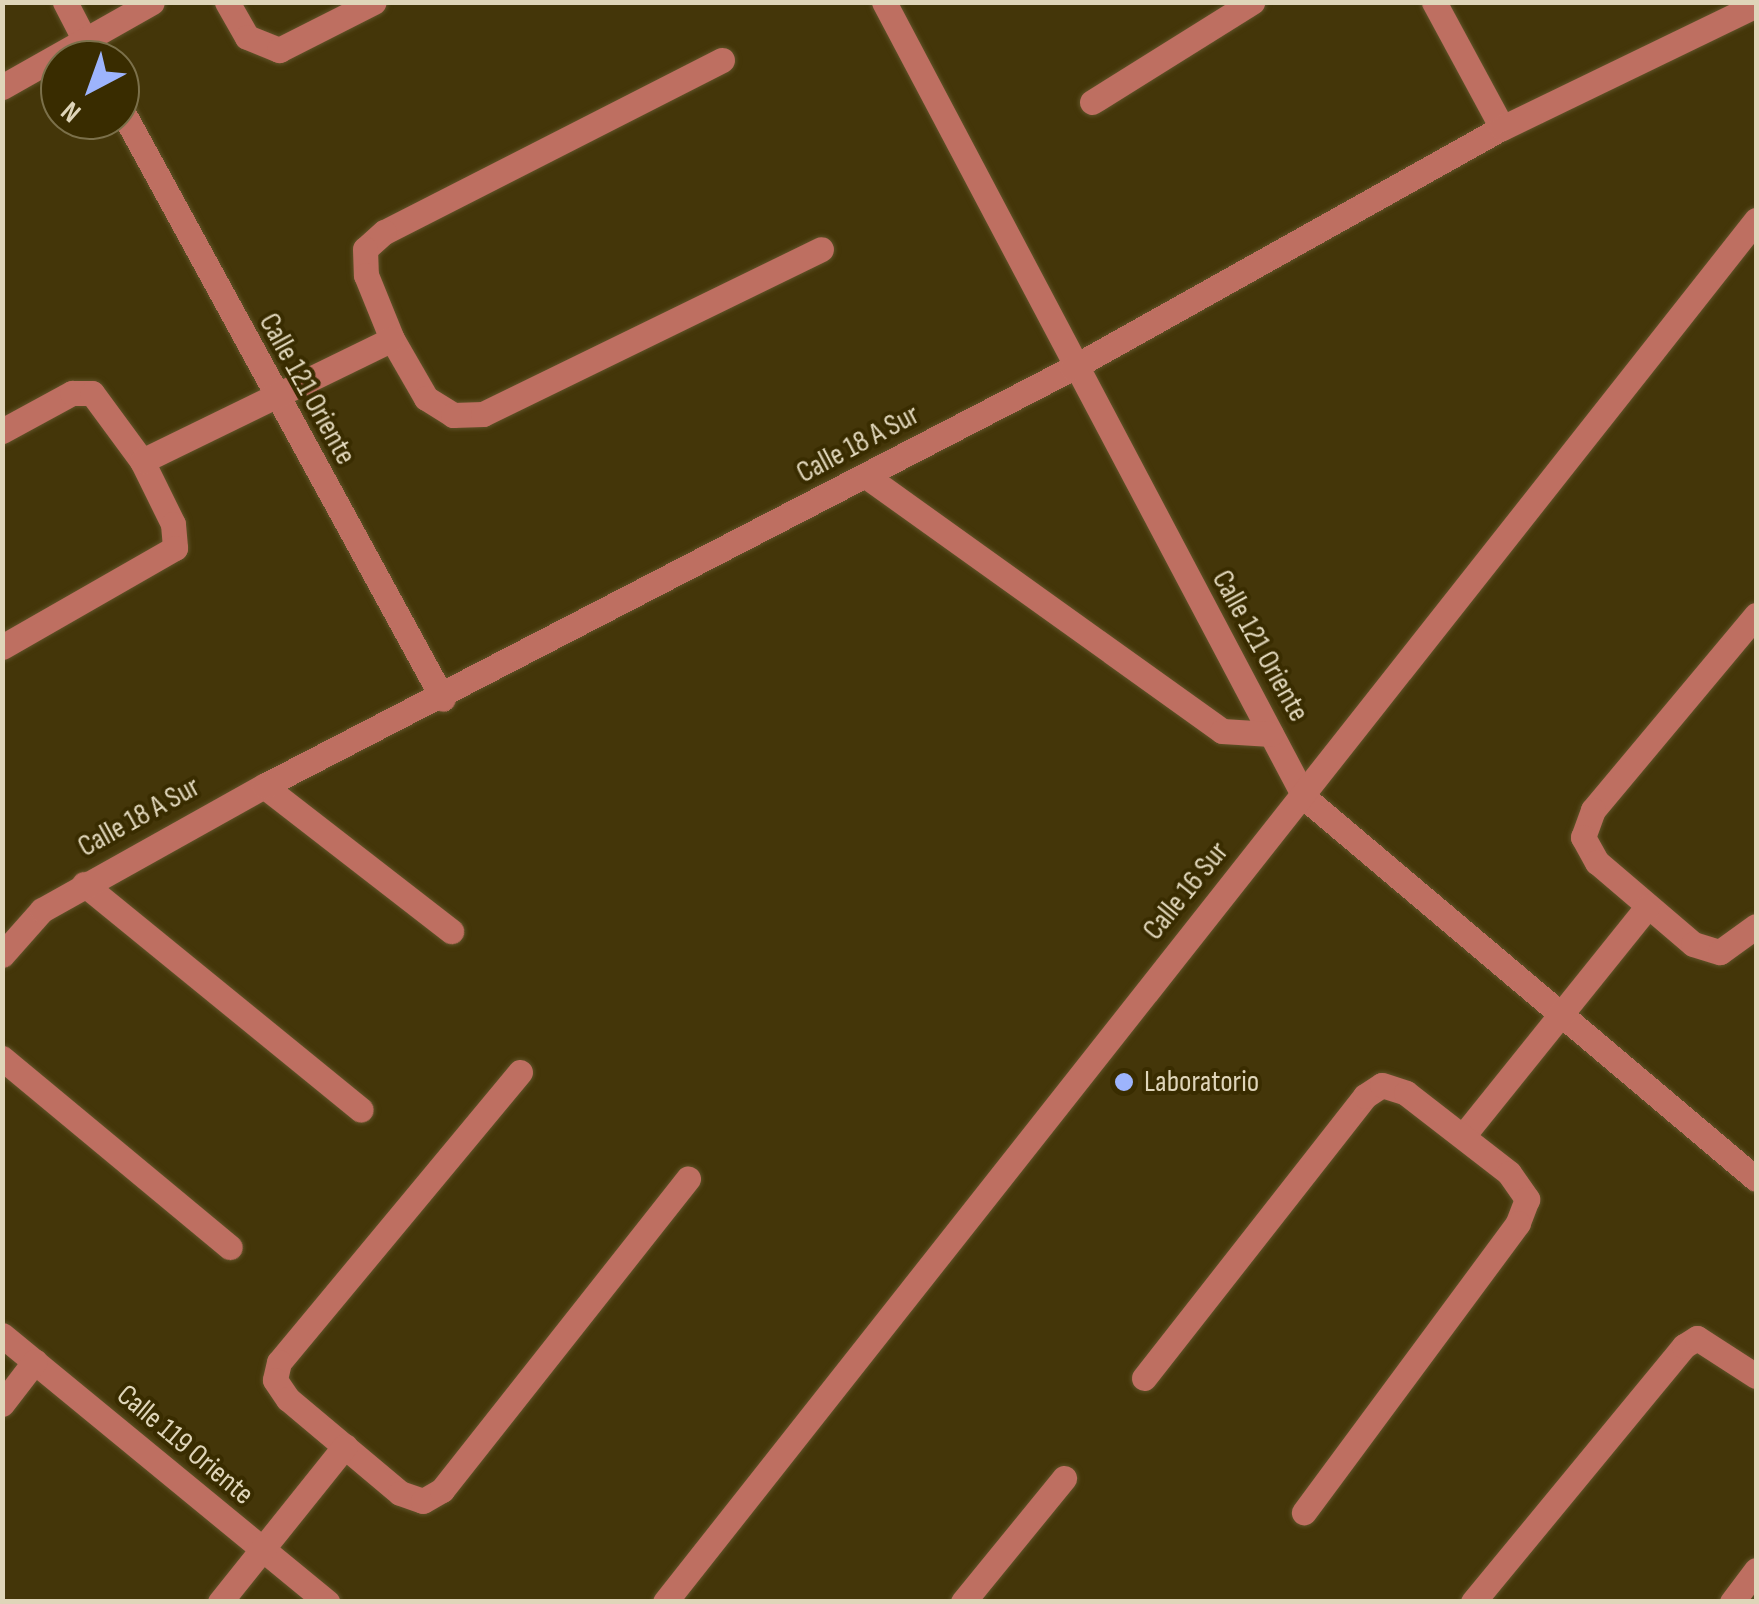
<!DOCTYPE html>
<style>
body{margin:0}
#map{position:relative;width:1759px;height:1604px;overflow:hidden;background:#443609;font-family:"Sofia Sans Condensed",sans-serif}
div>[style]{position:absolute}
.roads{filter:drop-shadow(0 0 2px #605329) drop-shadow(0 0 2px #605329)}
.minor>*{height:25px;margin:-12.5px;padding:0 12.5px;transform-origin:12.5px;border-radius:12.5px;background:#be6f61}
.dots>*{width:28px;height:28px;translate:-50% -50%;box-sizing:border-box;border:5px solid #392c00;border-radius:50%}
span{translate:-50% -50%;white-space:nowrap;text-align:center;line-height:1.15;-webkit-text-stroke:8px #392c00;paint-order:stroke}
.street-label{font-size:30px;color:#dfd5b9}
.poi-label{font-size:30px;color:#dfd5b9}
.left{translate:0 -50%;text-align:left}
.frame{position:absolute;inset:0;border:5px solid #dfd5b9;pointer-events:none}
.north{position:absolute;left:40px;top:40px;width:100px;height:100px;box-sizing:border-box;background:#392c00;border:2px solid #7b704a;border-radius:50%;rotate:221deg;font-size:28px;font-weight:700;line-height:40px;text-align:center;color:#dfd5b9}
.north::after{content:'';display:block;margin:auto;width:35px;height:45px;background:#9db4fd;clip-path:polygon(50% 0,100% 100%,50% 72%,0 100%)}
</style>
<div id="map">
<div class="roads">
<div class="minor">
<div style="left:65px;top:2px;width:65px;rotate:62.7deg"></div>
<div style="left:227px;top:2px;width:40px;rotate:60.3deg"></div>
<div style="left:247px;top:37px;width:35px;rotate:22deg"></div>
<div style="left:279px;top:50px;width:106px;rotate:-26.8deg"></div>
<div style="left:884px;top:2px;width:900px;rotate:62.13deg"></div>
<div style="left:1305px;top:798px;width:590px;rotate:40.19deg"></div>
<div style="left:1434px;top:2px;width:143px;rotate:61.6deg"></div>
<div style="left:722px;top:60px;width:379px;rotate:153deg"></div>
<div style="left:384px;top:232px;width:25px;rotate:138deg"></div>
<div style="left:365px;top:249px;width:26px;rotate:88deg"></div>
<div style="left:366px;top:275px;width:69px;rotate:67.9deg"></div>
<div style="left:392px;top:339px;width:68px;rotate:60deg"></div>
<div style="left:426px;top:398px;width:32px;rotate:32deg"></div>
<div style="left:453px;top:415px;width:30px;rotate:-2deg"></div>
<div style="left:483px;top:414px;width:376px;rotate:-26deg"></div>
<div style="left:2px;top:87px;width:172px;rotate:-29.5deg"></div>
<div style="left:1092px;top:102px;width:189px;rotate:-32deg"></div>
<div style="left:120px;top:107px;width:674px;rotate:61.38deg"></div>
<div style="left:2px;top:431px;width:80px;rotate:-28.5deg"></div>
<div style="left:72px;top:393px;width:20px"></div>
<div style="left:92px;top:393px;width:84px;rotate:53.7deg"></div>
<div style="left:142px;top:461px;width:70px;rotate:63.8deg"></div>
<div style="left:173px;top:524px;width:24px;rotate:85deg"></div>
<div style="left:175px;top:548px;width:199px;rotate:150.2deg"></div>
<div style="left:142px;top:461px;width:278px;rotate:-26deg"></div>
<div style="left:866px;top:476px;width:438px;rotate:35.6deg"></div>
<div style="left:1222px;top:731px;width:49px;rotate:3.5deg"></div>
<div style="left:1756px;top:615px;width:254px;rotate:129.9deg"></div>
<div style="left:1593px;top:810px;width:29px;rotate:110deg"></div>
<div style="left:1583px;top:837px;width:29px;rotate:61deg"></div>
<div style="left:1597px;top:862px;width:126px;rotate:40.5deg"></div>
<div style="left:1693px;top:944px;width:28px;rotate:17deg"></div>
<div style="left:1720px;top:952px;width:44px;rotate:-35.8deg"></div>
<div style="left:264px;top:786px;width:237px;rotate:37.8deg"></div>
<div style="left:84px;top:884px;width:357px;rotate:39.2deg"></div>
<div style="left:2px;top:955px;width:60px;rotate:-48.4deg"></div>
<div style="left:42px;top:910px;width:254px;rotate:-29.2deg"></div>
<div style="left:264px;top:786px;width:910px;rotate:-27.35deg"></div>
<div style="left:1072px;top:368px;width:492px;rotate:-29.2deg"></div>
<div style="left:1502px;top:128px;width:282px;rotate:-25.8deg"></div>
<div style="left:2px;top:1058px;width:296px;rotate:39.7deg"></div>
<div style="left:520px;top:1072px;width:377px;rotate:129.7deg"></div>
<div style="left:279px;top:1362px;width:18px;rotate:103deg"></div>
<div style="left:275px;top:1380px;width:23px;rotate:56deg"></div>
<div style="left:288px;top:1399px;width:146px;rotate:40deg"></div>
<div style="left:400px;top:1493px;width:24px;rotate:19deg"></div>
<div style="left:423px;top:1501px;width:22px;rotate:-30deg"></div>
<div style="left:442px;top:1490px;width:397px;rotate:-51.7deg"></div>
<div style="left:1463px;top:1136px;width:294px;rotate:-51.2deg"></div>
<div style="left:2px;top:1335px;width:421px;rotate:39.4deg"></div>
<div style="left:1144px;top:1378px;width:358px;rotate:-51.9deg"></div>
<div style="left:1365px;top:1096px;width:20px;rotate:-33deg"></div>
<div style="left:1382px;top:1085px;width:25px;rotate:18deg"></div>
<div style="left:1406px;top:1093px;width:130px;rotate:37.8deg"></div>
<div style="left:1509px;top:1173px;width:32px;rotate:55deg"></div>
<div style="left:1527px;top:1199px;width:26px;rotate:111deg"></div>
<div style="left:1518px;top:1223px;width:360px;rotate:126.5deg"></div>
<div style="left:2px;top:1404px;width:54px;rotate:-52.5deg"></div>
<div style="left:220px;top:1602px;width:200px;rotate:-51.3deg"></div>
<div style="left:665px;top:1602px;width:1761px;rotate:-51.71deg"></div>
<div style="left:963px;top:1602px;width:160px;rotate:-50.8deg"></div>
<div style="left:1473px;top:1602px;width:332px;rotate:-50.5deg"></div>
<div style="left:1684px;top:1346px;width:15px;rotate:-32deg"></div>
<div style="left:1697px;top:1338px;width:70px;rotate:32.8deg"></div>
<div style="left:1732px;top:1602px;width:40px;rotate:-53deg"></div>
</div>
</div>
<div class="dots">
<div style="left:1124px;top:1082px;background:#9db4fd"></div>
</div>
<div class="street-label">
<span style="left:307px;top:389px;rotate:61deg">Calle 121 Oriente</span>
<span style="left:858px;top:444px;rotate:-28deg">Calle 18 A Sur</span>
<span style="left:1260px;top:646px;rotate:61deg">Calle 121 Oriente</span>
<span style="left:139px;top:817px;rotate:-29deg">Calle 18 A Sur</span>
<span style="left:1186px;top:891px;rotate:-51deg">Calle 16 Sur</span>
<span style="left:185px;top:1445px;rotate:40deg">Calle 119 Oriente</span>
</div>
<div class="poi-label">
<span class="left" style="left:1144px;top:1082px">Laboratorio</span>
</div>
<div class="frame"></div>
<div class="north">N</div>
</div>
